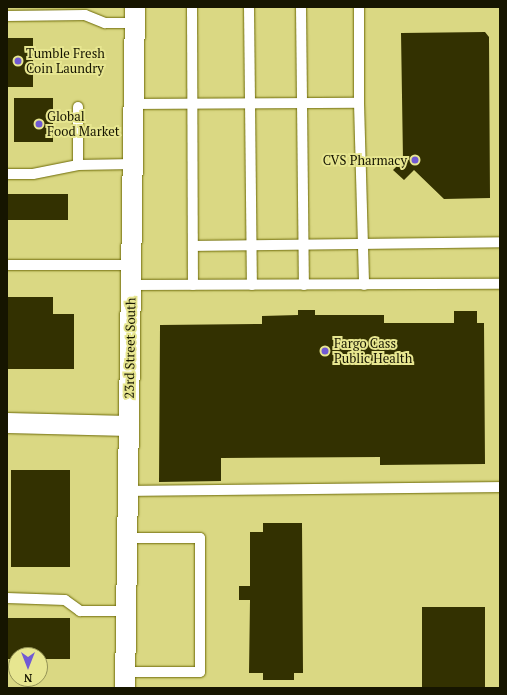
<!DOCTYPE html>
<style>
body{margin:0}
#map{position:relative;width:507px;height:695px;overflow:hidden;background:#dad883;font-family:"PT Serif",serif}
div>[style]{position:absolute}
.building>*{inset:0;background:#333101;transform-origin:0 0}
.roads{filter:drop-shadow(0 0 1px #6d6a06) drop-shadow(0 0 1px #6d6a06)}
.lane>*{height:10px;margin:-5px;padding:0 5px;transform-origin:5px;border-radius:5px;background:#fff}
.street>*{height:20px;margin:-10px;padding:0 10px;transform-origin:10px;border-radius:10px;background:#fff}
.dots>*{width:11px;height:11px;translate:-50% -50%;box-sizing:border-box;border:2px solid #e7e690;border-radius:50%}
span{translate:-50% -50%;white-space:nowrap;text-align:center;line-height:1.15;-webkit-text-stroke:4px #e7e690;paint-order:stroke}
.poi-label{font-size:13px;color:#161500}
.left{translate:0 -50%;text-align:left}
.right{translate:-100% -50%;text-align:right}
.street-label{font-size:13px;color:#161500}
.frame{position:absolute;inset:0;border:8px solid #161500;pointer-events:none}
.north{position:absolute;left:8px;top:647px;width:40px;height:40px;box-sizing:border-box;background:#e7e690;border:1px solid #939256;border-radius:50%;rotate:180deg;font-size:11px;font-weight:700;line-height:16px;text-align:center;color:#161500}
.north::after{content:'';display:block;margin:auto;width:14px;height:18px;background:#715ad4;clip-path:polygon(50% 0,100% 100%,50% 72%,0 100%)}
</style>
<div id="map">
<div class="building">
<div style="clip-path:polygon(485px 32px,489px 37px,490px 198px,444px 199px,414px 170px,404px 180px,393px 170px,403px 160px,401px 33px)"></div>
<div style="left:7px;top:38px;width:26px;height:49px"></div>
<div style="left:14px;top:98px;width:39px;height:44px"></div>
<div style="left:7px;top:194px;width:61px;height:26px"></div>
<div style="clip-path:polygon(7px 297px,53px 297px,53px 314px,74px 314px,74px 369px,7px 369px)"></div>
<div style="clip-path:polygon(298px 310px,315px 310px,315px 315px,384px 315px,384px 323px,454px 323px,454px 311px,477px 311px,477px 323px,484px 323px,485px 464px,380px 465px,380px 457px,221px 458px,221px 481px,159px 482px,160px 325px,262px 324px,262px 316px,298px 315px)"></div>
<div style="left:11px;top:470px;width:59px;height:97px"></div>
<div style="clip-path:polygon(263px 523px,302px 523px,303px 673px,294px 673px,294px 680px,263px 680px,263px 673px,249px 673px,250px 600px,239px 600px,239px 586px,250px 586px,250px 532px,263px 532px)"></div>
<div style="left:422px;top:607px;width:63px;height:81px"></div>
<div style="clip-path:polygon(7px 618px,70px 618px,70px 659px,40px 659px,40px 655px,16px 655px,16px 659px,7px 659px)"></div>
</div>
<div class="roads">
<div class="lane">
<div style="left:192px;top:7px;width:278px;rotate:89.8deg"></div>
<div style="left:249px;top:7px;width:278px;rotate:89.4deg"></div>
<div style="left:301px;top:7px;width:278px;rotate:89.4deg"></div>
<div style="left:7px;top:16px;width:78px;rotate:-0.7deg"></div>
<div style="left:85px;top:15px;width:22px;rotate:22deg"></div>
<div style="left:105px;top:23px;width:30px"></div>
<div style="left:359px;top:103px;width:182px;rotate:88.4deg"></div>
<div style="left:134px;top:104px;width:225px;rotate:-0.3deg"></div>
<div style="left:359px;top:103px;width:96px;rotate:-90deg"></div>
<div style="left:78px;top:107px;width:58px;rotate:90deg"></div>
<div style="left:78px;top:165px;width:55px;rotate:-1deg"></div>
<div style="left:7px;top:174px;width:26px"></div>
<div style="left:33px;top:174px;width:46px;rotate:-11.3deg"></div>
<div style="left:193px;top:246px;width:307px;rotate:-0.7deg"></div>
<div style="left:7px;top:265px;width:124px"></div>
<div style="left:131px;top:285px;width:369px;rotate:-0.2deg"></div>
<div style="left:127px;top:491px;width:373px;rotate:-0.6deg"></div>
<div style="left:7px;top:598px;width:58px;rotate:2deg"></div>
<div style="left:65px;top:600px;width:19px;rotate:36deg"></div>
<div style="left:80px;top:611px;width:45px"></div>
<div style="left:125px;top:672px;width:75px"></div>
<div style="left:200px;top:672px;width:134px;rotate:-90deg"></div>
<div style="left:200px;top:538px;width:74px;rotate:180deg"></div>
</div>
<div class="street">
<div style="left:7px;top:423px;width:122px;rotate:1.4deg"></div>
<div style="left:125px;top:688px;width:681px;rotate:-89.16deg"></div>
</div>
</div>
<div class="dots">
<div style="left:18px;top:61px;background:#715ad4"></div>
<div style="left:39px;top:124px;background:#715ad4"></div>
<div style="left:415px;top:160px;background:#715ad4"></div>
<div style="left:325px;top:351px;background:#715ad4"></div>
</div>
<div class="poi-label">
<span class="left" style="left:26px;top:61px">Tumble Fresh<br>Coin Laundry</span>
<span class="left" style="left:47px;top:124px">Global<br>Food Market</span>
<span class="right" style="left:407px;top:160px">CVS Pharmacy</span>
<span class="left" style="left:334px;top:351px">Fargo Cass<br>Public Health</span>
</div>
<div class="street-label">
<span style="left:130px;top:348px;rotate:-89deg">23rd Street South</span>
</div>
<div class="frame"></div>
<div class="north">N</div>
</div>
